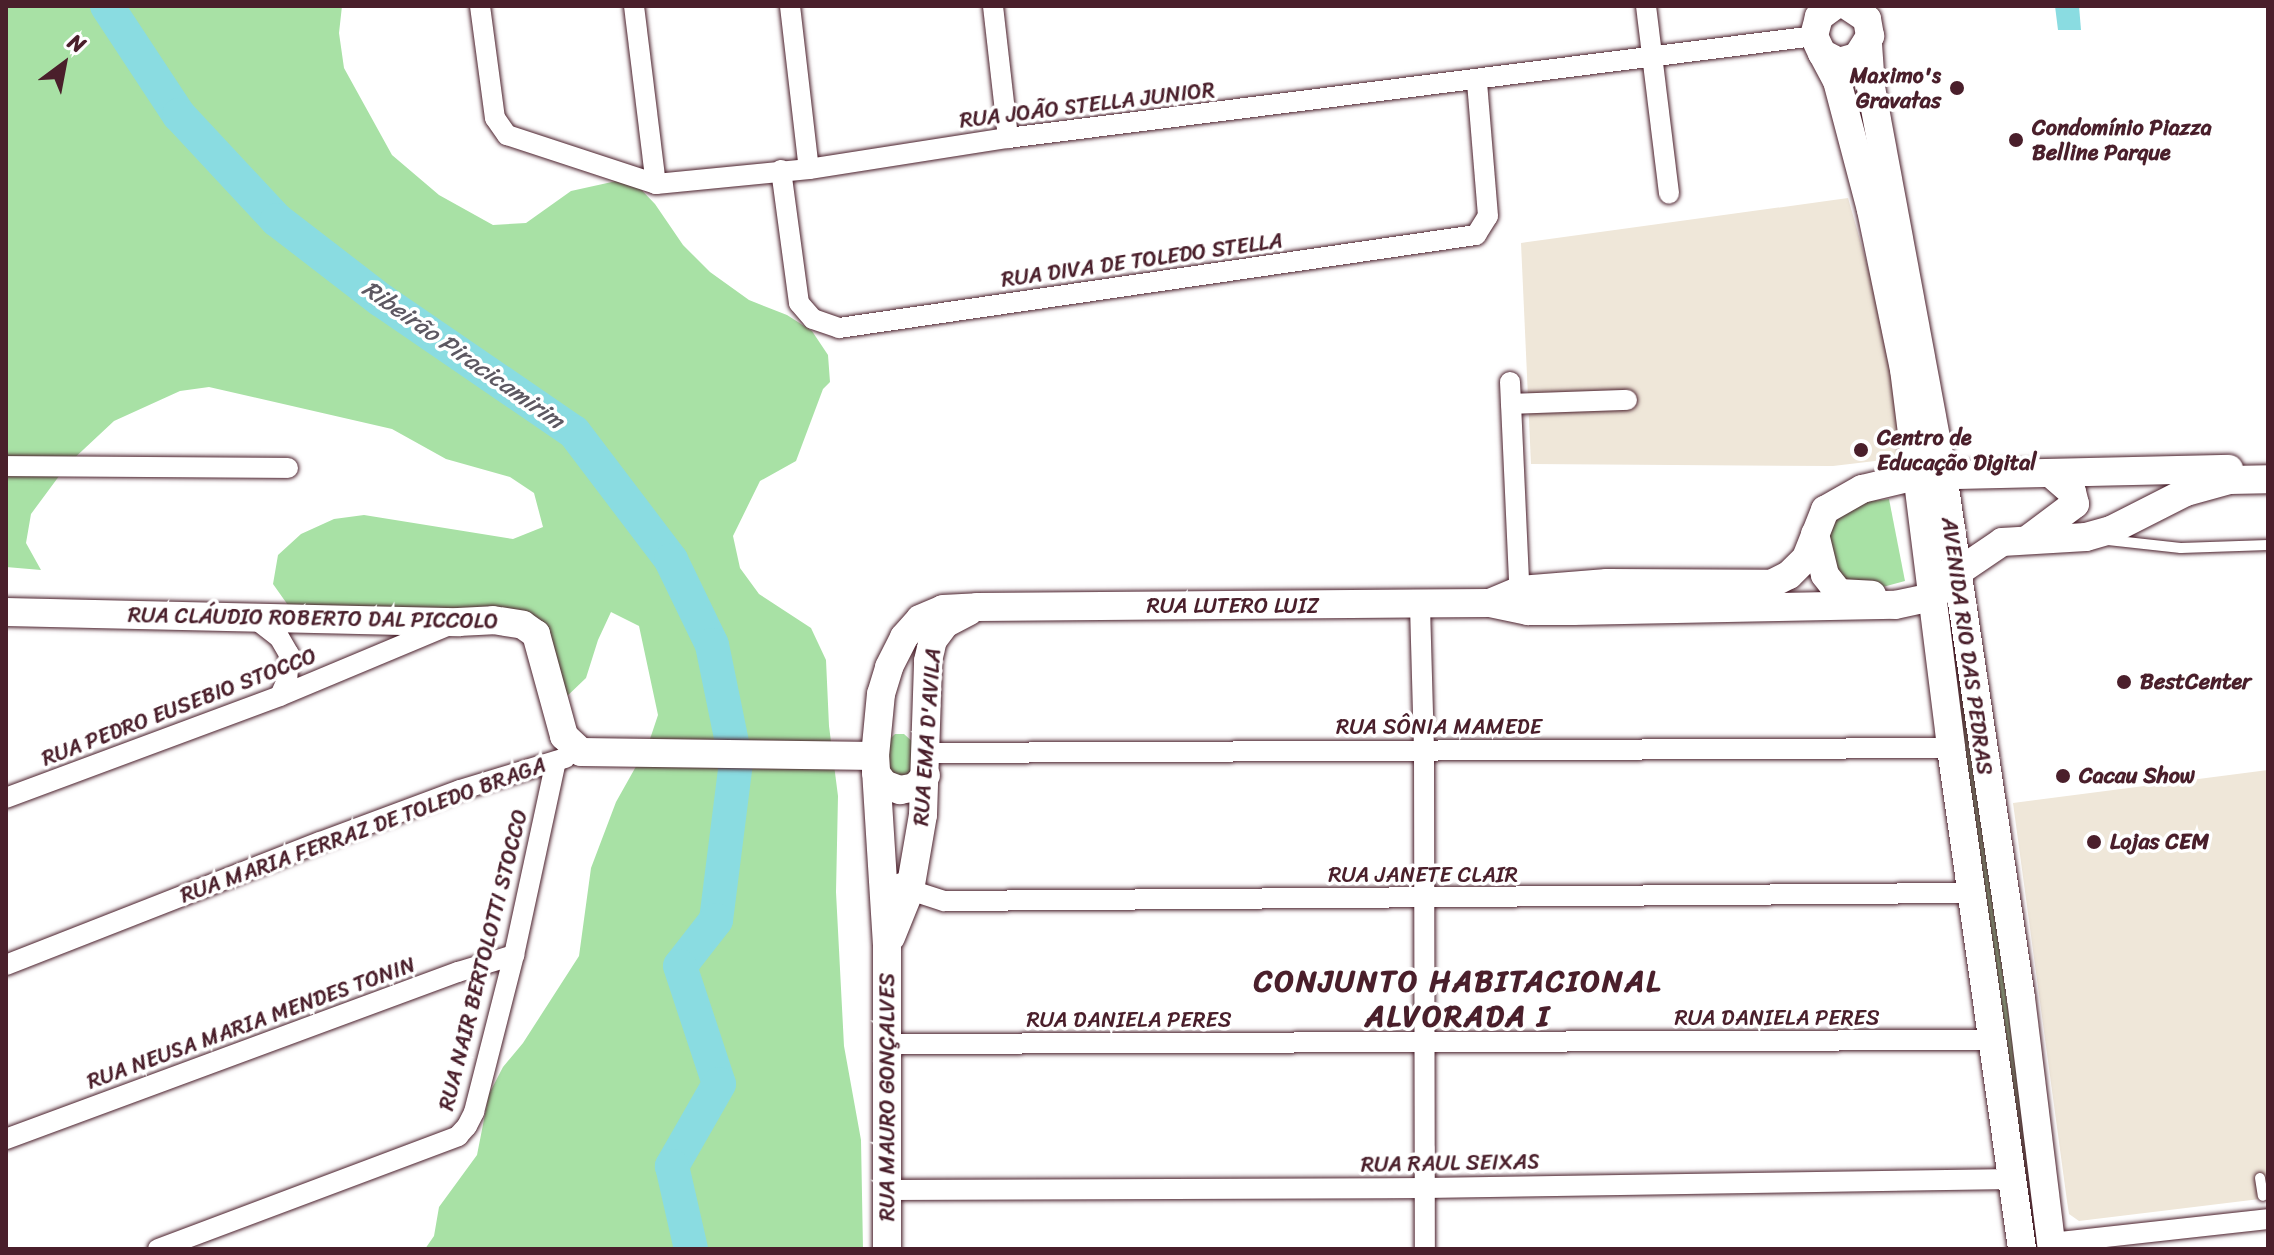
<!DOCTYPE html>
<meta charset="utf-8">
<style>
body{margin:0}
#map{position:relative;width:2274px;height:1255px;overflow:hidden;background:#fff;font-family:Sriracha,sans-serif}
div>[style]{position:absolute}
.built>*{inset:0;background:#efe7d9}
.green>*{inset:0;background:#a8e1a5}
.water>*{inset:0;background:#8adce1}
.river>*{height:34px;margin:-17px;padding:0 17px;transform-origin:17px;border-radius:17px;background:#8adce1}
.roads{filter:drop-shadow(0 0 2px #4a1f2b) drop-shadow(0 0 2px #4a1f2b)}
.lane>*{height:10px;margin:-5px;padding:0 5px;transform-origin:5px;border-radius:5px;background:#fff}
.street>*{height:20px;margin:-10px;padding:0 10px;transform-origin:10px;border-radius:10px;background:#fff}
.secondary>*{height:28px;margin:-14px;padding:0 14px;transform-origin:14px;border-radius:14px;background:#fff}
.dots>*{width:22px;height:22px;translate:-50% -50%;box-sizing:border-box;border:4px solid #fff;border-radius:50%}
span{translate:-50% -50%;white-space:nowrap;text-align:center;line-height:1.15;-webkit-text-stroke:7px #fff;paint-order:stroke}
.poi-label{font-size:22px;color:#4a1f2b;font-weight:700}
.right{translate:-100% -50%;text-align:right}
.left{translate:0 -50%;text-align:left}
.street-label{font-size:22px;color:#4a1f2b}
.water-label{font-size:24px;color:#5d5862;font-style:italic}
.district-label{font-size:30px;color:#4a1f2b;font-weight:700;letter-spacing:2px}
.frame{position:absolute;inset:0;border:8px solid #4a1f2b;pointer-events:none}
.north{position:absolute;left:24px;top:24px;width:80px;height:80px;-webkit-text-stroke:6px #fff;paint-order:stroke;rotate:32deg;font-size:22px;font-weight:700;line-height:32px;text-align:center;color:#4a1f2b}
.north::after{content:'';display:block;margin:auto;width:28px;height:36px;background:#4a1f2b;clip-path:polygon(50% 0,100% 100%,50% 72%,0 100%)}
</style>
<div id="map">
<div class="built">
<div style="clip-path:polygon(1848px 198px,1884px 324px,1901px 446px,1892px 459px,1833px 466px,1531px 464px,1521px 243px)"></div>
<div style="clip-path:polygon(2268px 770px,2268px 1198px,2079px 1221px,2069px 1214px,2067px 1201px,2013px 803px)"></div>
</div>
<div class="green">
<div style="clip-path:polygon(6px 6px,342px 6px,339px 33px,344px 68px,392px 155px,439px 195px,493px 225px,526px 223px,571px 191px,630px 178px,655px 204px,683px 245px,710px 272px,749px 300px,787px 315px,812px 331px,828px 355px,830px 382px,823px 389px,796px 461px,760px 481px,733px 536px,740px 568px,759px 594px,811px 628px,826px 660px,829px 726px,838px 796px,836px 892px,844px 1046px,861px 1140px,863px 1249px,425px 1249px,434px 1236px,439px 1207px,477px 1155px,489px 1094px,503px 1067px,523px 1043px,579px 956px,591px 868px,616px 802px,648px 745px,658px 715px,639px 626px,611px 612px,598px 640px,586px 678px,563px 700px,533px 648px,511px 625px,290px 608px,273px 584px,278px 555px,301px 534px,334px 519px,364px 515px,513px 539px,543px 527px,534px 493px,510px 477px,446px 459px,392px 429px,209px 387px,180px 391px,114px 421px,68px 464px,31px 514px,26px 543px,41px 570px,6px 567px)"></div>
<div style="clip-path:polygon(1889px 499px,1905px 581px,1868px 591px,1837px 575px,1828px 538px,1836px 521px,1848px 510px,1863px 502px)"></div>
<div style="clip-path:polygon(1953px 619px,2031px 1170px,2040px 1249px,2032px 1249px,1946px 620px)"></div>
<div style="clip-path:polygon(895px 734px,904px 734px,914px 743px,910px 779px,886px 772px,888px 741px)"></div>
</div>
<div class="water">
<div style="clip-path:polygon(2055px 6px,2079px 6px,2081px 30px,2058px 30px)"></div>
</div>
<div class="river">
<div style="left:107px;top:6px;width:131px;rotate:56.6deg"></div>
<div style="left:179px;top:115px;width:144px;rotate:47deg"></div>
<div style="left:277px;top:220px;width:131px;rotate:37.6deg"></div>
<div style="left:381px;top:300px;width:234px;rotate:34.4deg"></div>
<div style="left:574px;top:432px;width:161px;rotate:52.8deg"></div>
<div style="left:671px;top:560px;width:94px;rotate:64.2deg"></div>
<div style="left:712px;top:645px;width:119px;rotate:78.4deg"></div>
<div style="left:736px;top:762px;width:159px;rotate:97.2deg"></div>
<div style="left:716px;top:920px;width:58px;rotate:128deg"></div>
<div style="left:680px;top:966px;width:124px;rotate:71.7deg"></div>
<div style="left:719px;top:1084px;width:95px;rotate:119.8deg"></div>
<div style="left:672px;top:1166px;width:85px;rotate:77.1deg"></div>
</div>
<div class="roads">
<div class="lane">
<div style="left:2108px;top:540px;width:73px;rotate:6.3deg"></div>
<div style="left:2181px;top:548px;width:87px;rotate:-2deg"></div>
<div style="left:2260px;top:1178px;width:18px;rotate:81deg"></div>
</div>
<div class="street">
<div style="left:480px;top:6px;width:113px;rotate:82.4deg"></div>
<div style="left:495px;top:118px;width:21px;rotate:55deg"></div>
<div style="left:507px;top:135px;width:157px;rotate:18.2deg"></div>
<div style="left:656px;top:184px;width:154px;rotate:-5.6deg"></div>
<div style="left:809px;top:169px;width:201px;rotate:-8.9deg"></div>
<div style="left:1008px;top:138px;width:812px;rotate:-7.21deg"></div>
<div style="left:634px;top:6px;width:179px;rotate:83deg"></div>
<div style="left:790px;top:6px;width:164px;rotate:83.4deg"></div>
<div style="left:993px;top:6px;width:133px;rotate:83.5deg"></div>
<div style="left:1646px;top:6px;width:189px;rotate:83deg"></div>
<div style="left:781px;top:170px;width:134px;rotate:82.3deg"></div>
<div style="left:799px;top:303px;width:21px;rotate:49deg"></div>
<div style="left:813px;top:319px;width:28px;rotate:19deg"></div>
<div style="left:839px;top:328px;width:644px;rotate:-8.31deg"></div>
<div style="left:1476px;top:235px;width:22px;rotate:-58deg"></div>
<div style="left:1488px;top:216px;width:135px;rotate:-94.7deg"></div>
<div style="left:1510px;top:382px;width:220px;rotate:87.4deg"></div>
<div style="left:1511px;top:404px;width:116px;rotate:-2deg"></div>
<div style="left:6px;top:466px;width:282px;rotate:0.4deg"></div>
<div style="left:1420px;top:606px;width:145px;rotate:88.4deg"></div>
<div style="left:1424px;top:751px;width:498px;rotate:89.9deg"></div>
<div style="left:253px;top:617px;width:33px;rotate:38deg"></div>
<div style="left:279px;top:637px;width:20px;rotate:60deg"></div>
<div style="left:289px;top:654px;width:26px;rotate:94deg"></div>
<div style="left:287px;top:680px;width:17px;rotate:114deg"></div>
<div style="left:927px;top:753px;width:1024px;rotate:-0.28deg"></div>
<div style="left:6px;top:798px;width:292px;rotate:-20.4deg"></div>
<div style="left:280px;top:696px;width:184px;rotate:-22.7deg"></div>
<div style="left:901px;top:883px;width:11px;rotate:38deg"></div>
<div style="left:910px;top:890px;width:36px;rotate:18deg"></div>
<div style="left:944px;top:901px;width:1029px;rotate:-0.45deg"></div>
<div style="left:6px;top:965px;width:337px;rotate:-21.4deg"></div>
<div style="left:320px;top:842px;width:149px;rotate:-20.4deg"></div>
<div style="left:460px;top:790px;width:110px;rotate:-16.9deg"></div>
<div style="left:887px;top:1044px;width:1108px;rotate:-0.21deg"></div>
<div style="left:6px;top:1139px;width:482px;rotate:-20.3deg"></div>
<div style="left:458px;top:972px;width:59px;rotate:-16.9deg"></div>
<div style="left:887px;top:1190px;width:538px;rotate:-0.21deg"></div>
<div style="left:1425px;top:1188px;width:589px;rotate:-0.88deg"></div>
<div style="left:2051px;top:1243px;width:218px;rotate:-6.3deg"></div>
<div style="left:158px;top:1249px;width:321px;rotate:-20.6deg"></div>
<div style="left:458px;top:1136px;width:13px;rotate:-48deg"></div>
<div style="left:467px;top:1126px;width:16px;rotate:-63deg"></div>
<div style="left:474px;top:1112px;width:162px;rotate:-75.7deg"></div>
<div style="left:514px;top:955px;width:198px;rotate:-77.8deg"></div>
</div>
<div class="secondary">
<div style="left:1834px;top:6px;width:19px;rotate:144deg"></div>
<div style="left:1819px;top:17px;width:20px;rotate:105deg"></div>
<div style="left:1814px;top:36px;width:19px;rotate:65deg"></div>
<div style="left:1822px;top:53px;width:19px;rotate:28deg"></div>
<div style="left:1839px;top:62px;width:19px;rotate:-16deg"></div>
<div style="left:1857px;top:57px;width:25px;rotate:-58deg"></div>
<div style="left:1870px;top:36px;width:17px;rotate:-100deg"></div>
<div style="left:1867px;top:19px;width:23px;rotate:-146deg"></div>
<div style="left:1868px;top:44px;width:43px;rotate:86deg"></div>
<div style="left:1871px;top:87px;width:395px;rotate:79.5deg"></div>
<div style="left:1943px;top:475px;width:529px;rotate:81.52deg"></div>
<div style="left:2021px;top:998px;width:253px;rotate:83deg"></div>
<div style="left:1822px;top:53px;width:32px;rotate:62deg"></div>
<div style="left:1837px;top:81px;width:133px;rotate:75.2deg"></div>
<div style="left:1871px;top:210px;width:162px;rotate:78.3deg"></div>
<div style="left:1904px;top:369px;width:382px;rotate:82.9deg"></div>
<div style="left:1951px;top:748px;width:506px;rotate:81.93deg"></div>
<div style="left:1815px;top:534px;width:42px;rotate:76.3deg"></div>
<div style="left:1825px;top:575px;width:23px;rotate:52deg"></div>
<div style="left:1839px;top:593px;width:33px;rotate:3deg"></div>
<div style="left:2027px;top:540px;width:60px;rotate:-36.9deg"></div>
<div style="left:2075px;top:504px;width:12px;rotate:-104deg"></div>
<div style="left:2072px;top:492px;width:29px;rotate:-139deg"></div>
<div style="left:1490px;top:603px;width:33px;rotate:-23deg"></div>
<div style="left:1520px;top:590px;width:87px;rotate:-4.6deg"></div>
<div style="left:1607px;top:583px;width:164px;rotate:0.3deg"></div>
<div style="left:1771px;top:584px;width:20px;rotate:-27deg"></div>
<div style="left:1789px;top:575px;width:24px;rotate:-45deg"></div>
<div style="left:1806px;top:558px;width:52px;rotate:-68.4deg"></div>
<div style="left:1825px;top:510px;width:43px;rotate:-29.6deg"></div>
<div style="left:1862px;top:489px;width:56px;rotate:-13.5deg"></div>
<div style="left:1916px;top:476px;width:313px;rotate:-1.3deg"></div>
<div style="left:6px;top:612px;width:452px;rotate:1.3deg"></div>
<div style="left:458px;top:622px;width:35px;rotate:-3deg"></div>
<div style="left:493px;top:620px;width:30px;rotate:9deg"></div>
<div style="left:523px;top:625px;width:16px;rotate:35deg"></div>
<div style="left:536px;top:634px;width:106px;rotate:74.6deg"></div>
<div style="left:564px;top:736px;width:23px;rotate:43deg"></div>
<div style="left:581px;top:752px;width:294px;rotate:0.8deg"></div>
<div style="left:876px;top:773px;width:14px;rotate:54deg"></div>
<div style="left:884px;top:784px;width:17px;rotate:21deg"></div>
<div style="left:900px;top:790px;width:15px;rotate:-11deg"></div>
<div style="left:915px;top:787px;width:16px;rotate:-47deg"></div>
<div style="left:891px;top:937px;width:51px;rotate:-68deg"></div>
<div style="left:910px;top:890px;width:76px;rotate:-80.2deg"></div>
<div style="left:923px;top:815px;width:154px;rotate:-88.1deg"></div>
<div style="left:928px;top:661px;width:22px;rotate:-77deg"></div>
<div style="left:933px;top:640px;width:20px;rotate:-53deg"></div>
<div style="left:945px;top:624px;width:27px;rotate:-28deg"></div>
<div style="left:887px;top:1249px;width:304px;rotate:-90deg"></div>
<div style="left:887px;top:945px;width:189px;rotate:-93.6deg"></div>
<div style="left:875px;top:756px;width:62px;rotate:-84.5deg"></div>
<div style="left:881px;top:694px;width:28px;rotate:-73deg"></div>
<div style="left:889px;top:667px;width:34px;rotate:-63deg"></div>
<div style="left:904px;top:637px;width:24px;rotate:-48deg"></div>
<div style="left:920px;top:619px;width:25px;rotate:-23deg"></div>
<div style="left:943px;top:609px;width:34px;rotate:-3deg"></div>
<div style="left:977px;top:607px;width:513px;rotate:-0.45deg"></div>
<div style="left:1490px;top:603px;width:39px;rotate:12deg"></div>
<div style="left:1528px;top:611px;width:45px"></div>
<div style="left:1573px;top:611px;width:322px;rotate:-1.1deg"></div>
<div style="left:1895px;top:605px;width:40px;rotate:-12deg"></div>
<div style="left:1934px;top:597px;width:31px;rotate:-48deg"></div>
<div style="left:1955px;top:574px;width:57px;rotate:-34.2deg"></div>
<div style="left:2002px;top:542px;width:84px;rotate:-3.4deg"></div>
<div style="left:2086px;top:537px;width:26px;rotate:-16deg"></div>
<div style="left:2111px;top:530px;width:84px;rotate:-26.9deg"></div>
<div style="left:2186px;top:492px;width:45px;rotate:-15.6deg"></div>
<div style="left:2229px;top:480px;width:39px;rotate:-1deg"></div>
</div>
</div>
<div class="dots">
<div style="left:1957px;top:88px;background:#4a1f2b"></div>
<div style="left:2016px;top:140px;background:#4a1f2b"></div>
<div style="left:1861px;top:450px;background:#4a1f2b"></div>
<div style="left:2124px;top:682px;background:#4a1f2b"></div>
<div style="left:2063px;top:776px;background:#4a1f2b"></div>
<div style="left:2094px;top:842px;background:#4a1f2b"></div>
</div>
<div class="poi-label">
<span class="right" style="left:1941px;top:88px">Maximo's<br>Gravatas</span>
<span class="left" style="left:2032px;top:140px">Condomínio Piazza<br>Belline Parque</span>
<span class="left" style="left:1877px;top:450px">Centro de<br>Educação Digital</span>
<span class="left" style="left:2140px;top:682px">BestCenter</span>
<span class="left" style="left:2079px;top:776px">Cacau Show</span>
<span class="left" style="left:2110px;top:842px">Lojas CEM</span>
</div>
<div class="street-label">
<span style="left:1087px;top:105px;rotate:-7deg">RUA JOÃO STELLA JUNIOR</span>
<span style="left:1142px;top:260px;rotate:-8deg">RUA DIVA DE TOLEDO STELLA</span>
<span style="left:1233px;top:606px">RUA LUTERO LUIZ</span>
<span style="left:313px;top:618px;rotate:1deg">RUA CLÁUDIO ROBERTO DAL PICCOLO</span>
<span style="left:1967px;top:646px;rotate:82deg">AVENIDA RIO DAS PEDRAS</span>
<span style="left:179px;top:707px;rotate:-21deg">RUA PEDRO EUSEBIO STOCCO</span>
<span style="left:1439px;top:727px">RUA SÔNIA MAMEDE</span>
<span style="left:927px;top:737px;rotate:-86deg">RUA EMA D'AVILA</span>
<span style="left:363px;top:830px;rotate:-20deg">RUA MARIA FERRAZ DE TOLEDO BRAGA</span>
<span style="left:1423px;top:875px">RUA JANETE CLAIR</span>
<span style="left:483px;top:960px;rotate:-76deg">RUA NAIR BERTOLOTTI STOCCO</span>
<span style="left:1777px;top:1018px">RUA DANIELA PERES</span>
<span style="left:1129px;top:1020px">RUA DANIELA PERES</span>
<span style="left:251px;top:1023px;rotate:-20deg">RUA NEUSA MARIA MENDES TONIN</span>
<span style="left:887px;top:1097px;rotate:-90deg">RUA MAURO GONÇALVES</span>
<span style="left:1450px;top:1163px;rotate:-1deg">RUA RAUL SEIXAS</span>
</div>
<div class="water-label">
<span style="left:463px;top:355px;rotate:35deg">Ribeirão Piracicamirim</span>
</div>
<div class="district-label">
<span style="left:1458px;top:998px">CONJUNTO HABITACIONAL<br>ALVORADA I</span>
</div>
<div class="frame"></div>
<div class="north">N</div>
</div>
